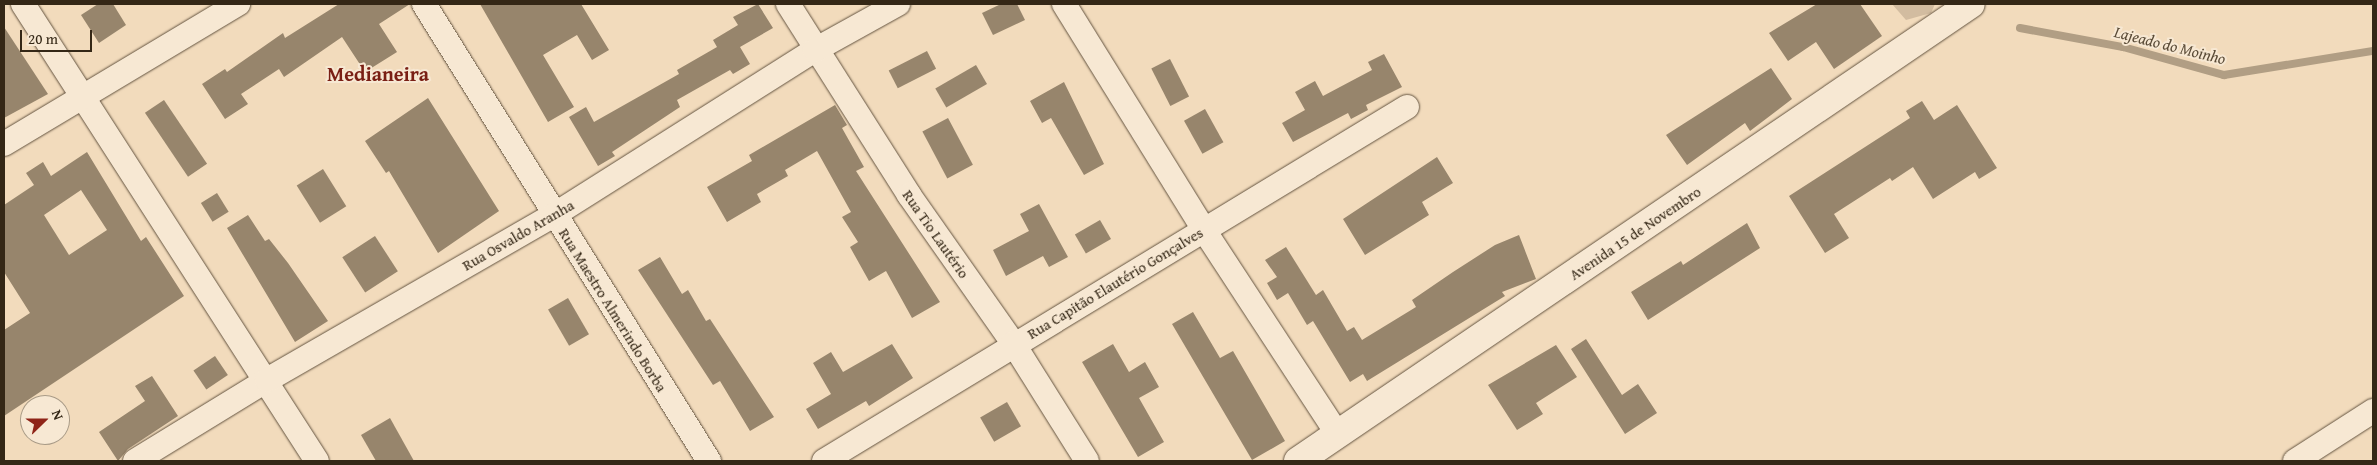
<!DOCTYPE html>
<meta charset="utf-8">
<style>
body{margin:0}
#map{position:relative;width:2377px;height:465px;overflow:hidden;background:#f2dbbc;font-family:"Gentium Book Plus",serif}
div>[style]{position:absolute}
.green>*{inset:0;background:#d2bca0}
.stream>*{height:8px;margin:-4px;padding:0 4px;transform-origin:4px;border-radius:4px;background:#b19e84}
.building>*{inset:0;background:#97856c;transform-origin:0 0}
.roads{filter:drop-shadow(0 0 1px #645440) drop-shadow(0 0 1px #645440)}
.street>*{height:24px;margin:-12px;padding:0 12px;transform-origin:12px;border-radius:12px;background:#f7e8d3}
.secondary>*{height:28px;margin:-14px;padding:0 14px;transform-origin:14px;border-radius:14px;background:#f7e8d3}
span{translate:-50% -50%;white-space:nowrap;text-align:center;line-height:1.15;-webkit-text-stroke:4px #f7e8d3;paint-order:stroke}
.street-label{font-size:15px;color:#342716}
.water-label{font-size:16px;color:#5a4b37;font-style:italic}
.district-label{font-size:20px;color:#7a1f14;font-weight:700}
.frame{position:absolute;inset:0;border:5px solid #342716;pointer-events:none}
.north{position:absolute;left:20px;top:395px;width:50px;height:50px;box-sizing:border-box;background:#f7e8d3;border:1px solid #a99b87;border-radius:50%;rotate:68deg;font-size:14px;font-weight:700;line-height:20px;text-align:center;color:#342716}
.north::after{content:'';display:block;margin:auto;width:18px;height:22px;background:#8f2418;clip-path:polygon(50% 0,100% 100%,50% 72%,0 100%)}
.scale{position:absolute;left:20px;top:30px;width:72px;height:22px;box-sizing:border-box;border:2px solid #342716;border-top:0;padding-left:6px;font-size:15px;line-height:18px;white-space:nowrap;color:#342716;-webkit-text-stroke:4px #f7e8d3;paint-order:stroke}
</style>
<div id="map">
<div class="green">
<div style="clip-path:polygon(1892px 4px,1935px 4px,1931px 13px,1906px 20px)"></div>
</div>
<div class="stream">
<div style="left:2020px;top:28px;width:105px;rotate:10.5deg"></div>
<div style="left:2123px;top:47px;width:105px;rotate:15.5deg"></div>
<div style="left:2224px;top:75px;width:151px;rotate:-9.2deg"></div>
</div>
<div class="building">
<div style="clip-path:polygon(98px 4px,113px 4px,126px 25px,99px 43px,81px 15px)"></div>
<div style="clip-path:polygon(339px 4px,410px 4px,379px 24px,397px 52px,365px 72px,342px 37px,284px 77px,279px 69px,241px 94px,248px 104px,225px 119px,202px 84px,225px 69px,227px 72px,283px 33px,285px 38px)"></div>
<div style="clip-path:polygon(480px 4px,581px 4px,609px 50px,592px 60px,577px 35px,543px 55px,574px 107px,548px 122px)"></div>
<div style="clip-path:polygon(758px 4px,773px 28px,740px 47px,750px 64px,733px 74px,730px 70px,677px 100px,680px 107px,612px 152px,615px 156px,598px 166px,569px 117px,586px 107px,594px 122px,679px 74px,677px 70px,717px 47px,713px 40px,738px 25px,733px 17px)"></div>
<div style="clip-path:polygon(1001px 4px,1017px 4px,1025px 20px,993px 35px,982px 13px)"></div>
<div style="clip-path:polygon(1817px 4px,1860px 4px,1882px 36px,1834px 69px,1816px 42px,1788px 61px,1769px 33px)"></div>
<div style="clip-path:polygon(4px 27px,48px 94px,4px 118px)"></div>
<div style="left:927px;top:51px;width:20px;height:43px;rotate:63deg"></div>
<div style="clip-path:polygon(1384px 54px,1402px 87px,1366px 105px,1368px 110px,1351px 119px,1348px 113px,1293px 142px,1282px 123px,1305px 110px,1295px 92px,1315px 81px,1323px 96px,1372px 70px,1368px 62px)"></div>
<div style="left:1170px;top:59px;width:42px;height:21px;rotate:63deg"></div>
<div style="left:976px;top:65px;width:22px;height:47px;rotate:60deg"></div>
<div style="clip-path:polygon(1771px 68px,1792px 99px,1750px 131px,1745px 123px,1687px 165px,1666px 135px)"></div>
<div style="clip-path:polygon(1064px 82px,1104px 164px,1084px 175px,1051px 118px,1042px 123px,1030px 101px)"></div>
<div style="clip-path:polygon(428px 98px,499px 211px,438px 253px,389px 171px,386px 173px,365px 141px)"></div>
<div style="left:164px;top:100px;width:77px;height:23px;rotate:56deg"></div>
<div style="clip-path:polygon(1922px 101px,1934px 120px,1957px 105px,1997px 168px,1979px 179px,1975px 172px,1933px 199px,1913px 167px,1892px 181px,1890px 178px,1834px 214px,1849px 238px,1825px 253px,1789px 196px,1910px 118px,1906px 111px)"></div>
<div style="clip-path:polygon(835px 105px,847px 125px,842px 128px,864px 167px,856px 171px,940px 302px,912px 318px,886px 271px,869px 281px,850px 247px,858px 242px,842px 217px,851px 212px,817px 151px,785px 170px,788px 176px,757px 194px,761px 202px,727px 222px,707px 187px,752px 161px,749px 155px)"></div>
<div style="left:1205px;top:109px;width:38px;height:24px;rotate:61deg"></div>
<div style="left:948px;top:118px;width:53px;height:29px;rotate:62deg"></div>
<div style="clip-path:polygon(evenodd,87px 152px,141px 241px,146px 237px,184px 296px,4px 416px,4px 330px,30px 313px,4px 272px,4px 205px,34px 185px,26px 173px,43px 162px,51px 176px,87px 152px,81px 190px,107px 230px,69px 255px,44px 215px,81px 190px)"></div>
<div style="clip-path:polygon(1437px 157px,1453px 183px,1422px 202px,1429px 215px,1365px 255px,1343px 219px)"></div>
<div style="left:323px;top:169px;width:44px;height:31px;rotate:58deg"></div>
<div style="left:217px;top:193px;width:22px;height:19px;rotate:58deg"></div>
<div style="clip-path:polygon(1039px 204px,1068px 257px,1049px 267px,1043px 256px,1006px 276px,993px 250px,1029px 231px,1020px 214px)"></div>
<div style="clip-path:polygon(248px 215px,265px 241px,269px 239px,288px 263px,328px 321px,295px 342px,227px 228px)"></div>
<div style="left:1100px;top:220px;width:22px;height:29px;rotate:60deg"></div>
<div style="clip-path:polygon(1747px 223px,1760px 248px,1648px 320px,1631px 292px,1681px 261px,1683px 265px)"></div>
<div style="clip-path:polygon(1519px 235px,1536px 279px,1502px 292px,1505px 296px,1367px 381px,1363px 374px,1350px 382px,1313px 321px,1307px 325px,1288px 293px,1277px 300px,1267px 283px,1277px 277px,1265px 260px,1286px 247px,1316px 295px,1323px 290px,1347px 331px,1354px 327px,1362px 340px,1416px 307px,1412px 300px,1453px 272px,1495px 245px)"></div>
<div style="left:375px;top:236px;width:42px;height:39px;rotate:57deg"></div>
<div style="clip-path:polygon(660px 257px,682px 294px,688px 290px,706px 321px,710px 319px,774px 417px,750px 431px,720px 381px,713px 385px,638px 270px)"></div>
<div style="left:568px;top:298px;width:42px;height:23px;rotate:60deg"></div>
<div style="clip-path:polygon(1193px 312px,1220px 358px,1233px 351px,1285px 441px,1252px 460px,1172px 324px)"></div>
<div style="clip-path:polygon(1586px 339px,1622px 395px,1638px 384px,1657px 413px,1625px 434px,1571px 349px)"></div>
<div style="clip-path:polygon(892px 344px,913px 378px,869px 406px,866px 401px,818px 429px,806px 409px,831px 394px,813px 363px,831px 352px,843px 372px)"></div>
<div style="clip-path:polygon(1113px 344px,1129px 372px,1145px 362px,1159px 387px,1139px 398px,1164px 442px,1138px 457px,1082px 362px)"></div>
<div style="clip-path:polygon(1556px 345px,1577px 377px,1536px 403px,1543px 414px,1517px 430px,1488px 385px)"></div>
<div style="left:215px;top:356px;width:23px;height:26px;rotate:56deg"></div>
<div style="clip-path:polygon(152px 376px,178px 416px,128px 449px,118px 461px,99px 432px,145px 401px,135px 386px)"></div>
<div style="left:1007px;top:402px;width:28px;height:31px;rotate:60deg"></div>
<div style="clip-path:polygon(390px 418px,414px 461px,376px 461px,361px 435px)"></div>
</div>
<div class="roads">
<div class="street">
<div style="left:23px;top:4px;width:543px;rotate:57.25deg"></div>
<div style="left:424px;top:4px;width:539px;rotate:58.05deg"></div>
<div style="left:788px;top:4px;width:226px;rotate:57.6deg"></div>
<div style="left:909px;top:195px;width:181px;rotate:54.9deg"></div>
<div style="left:1013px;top:343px;width:139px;rotate:57.9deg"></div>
<div style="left:1064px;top:4px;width:266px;rotate:58.2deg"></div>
<div style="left:1204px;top:230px;width:245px;rotate:56.8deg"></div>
<div style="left:4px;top:144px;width:273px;rotate:-30.9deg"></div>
<div style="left:135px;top:461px;width:155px;rotate:-31.5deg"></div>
<div style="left:267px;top:380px;width:331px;rotate:-29.9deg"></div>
<div style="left:554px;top:215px;width:309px;rotate:-32.3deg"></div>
<div style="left:815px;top:50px;width:95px;rotate:-29deg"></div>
<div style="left:824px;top:461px;width:682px;rotate:-31.27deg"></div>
<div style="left:2295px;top:461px;width:93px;rotate:-32.7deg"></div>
</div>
<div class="secondary">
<div style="left:1298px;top:461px;width:813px;rotate:-34.18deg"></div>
</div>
</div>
<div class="street-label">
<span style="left:1635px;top:233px;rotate:-34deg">Avenida 15 de Novembro</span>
<span style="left:936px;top:234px;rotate:55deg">Rua Tio Lautério</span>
<span style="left:518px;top:235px;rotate:-30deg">Rua Osvaldo Aranha</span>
<span style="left:1115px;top:283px;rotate:-31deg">Rua Capitão Elautério Gonçalves</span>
<span style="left:613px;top:310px;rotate:58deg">Rua Maestro Almerindo Borba</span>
</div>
<div class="water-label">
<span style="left:2170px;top:45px;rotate:14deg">Lajeado do Moinho</span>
</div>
<div class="district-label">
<span style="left:378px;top:73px">Medianeira</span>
</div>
<div class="frame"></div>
<div class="north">N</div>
<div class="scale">20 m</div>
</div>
